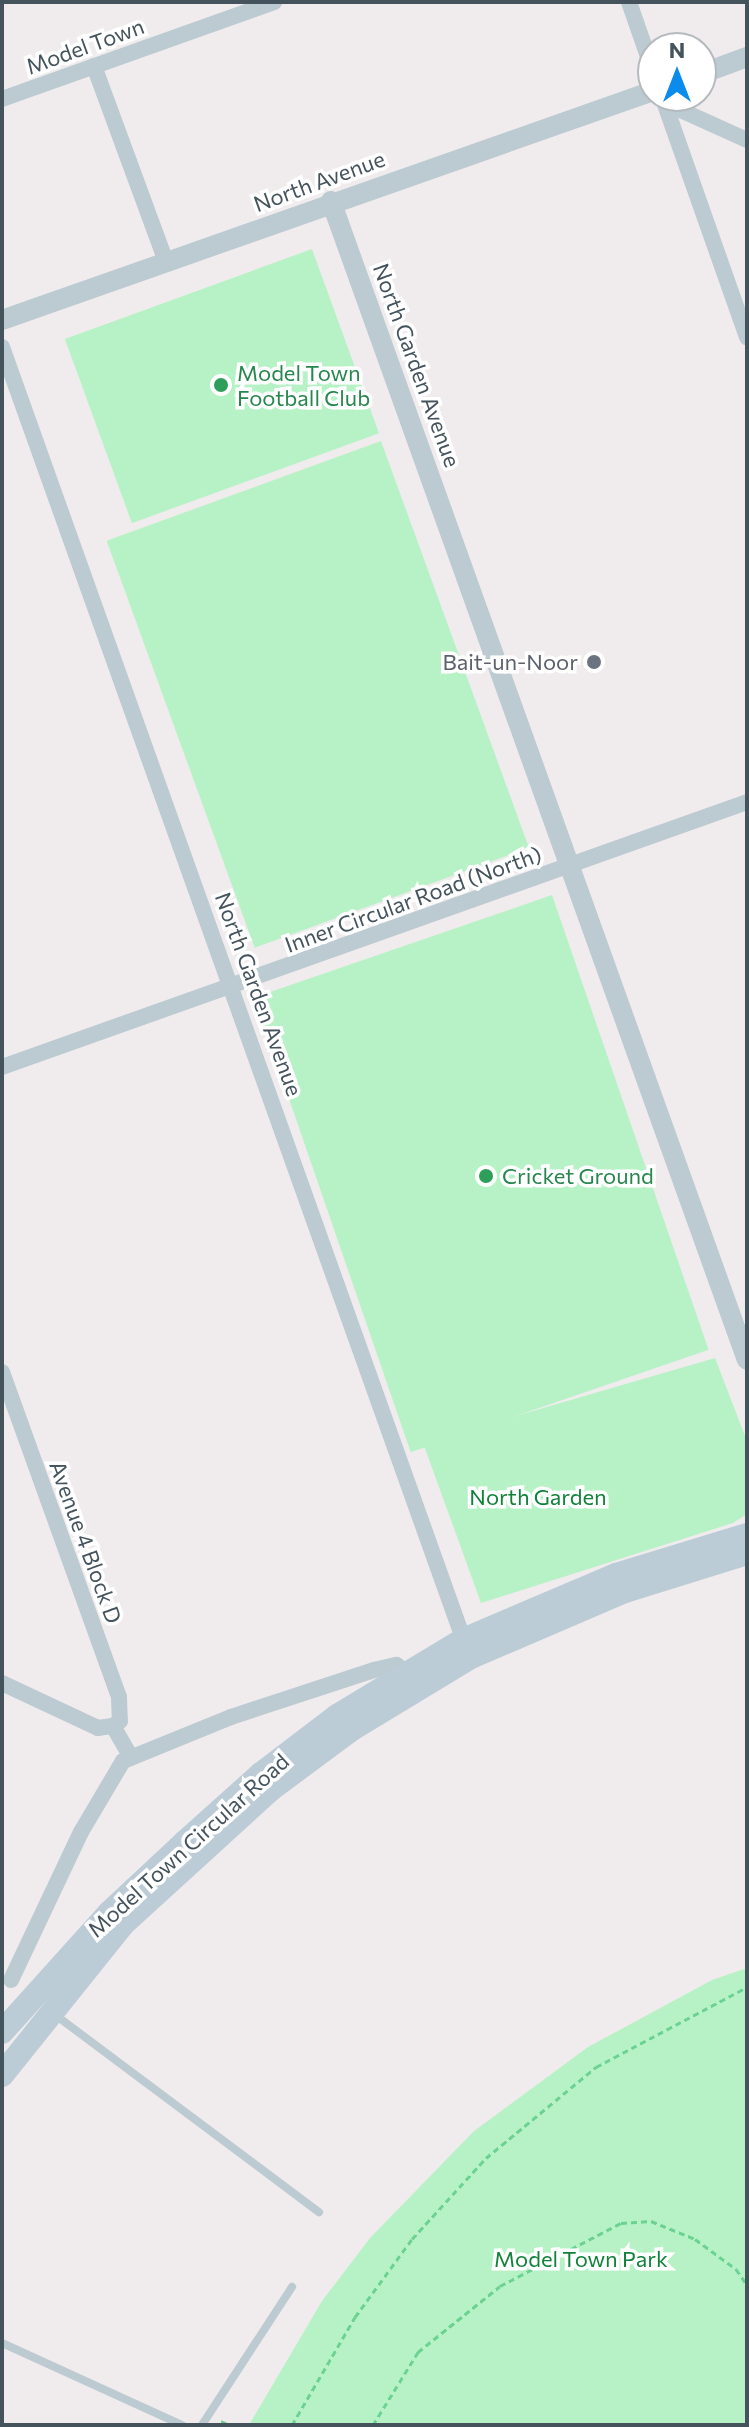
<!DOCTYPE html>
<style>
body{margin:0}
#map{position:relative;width:749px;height:2427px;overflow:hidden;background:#f0eced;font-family:Commissioner,sans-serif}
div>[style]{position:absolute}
.green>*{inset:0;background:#b7f2c6;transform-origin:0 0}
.path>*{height:3px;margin-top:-1.5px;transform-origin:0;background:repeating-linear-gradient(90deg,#6cd292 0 6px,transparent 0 10px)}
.service>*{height:8px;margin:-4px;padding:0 4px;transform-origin:4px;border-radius:4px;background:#bccad1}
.minor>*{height:16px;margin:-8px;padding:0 8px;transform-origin:8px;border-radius:8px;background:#bccad1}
.tertiary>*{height:20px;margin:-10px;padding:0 10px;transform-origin:10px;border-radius:10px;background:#bccad1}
.secondary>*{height:24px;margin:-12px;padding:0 12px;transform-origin:12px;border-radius:12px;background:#bcccd6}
.dots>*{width:22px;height:22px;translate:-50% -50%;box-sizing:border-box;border:4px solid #fff;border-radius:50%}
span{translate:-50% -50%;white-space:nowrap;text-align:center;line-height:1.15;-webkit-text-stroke:7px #fff;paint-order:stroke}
.street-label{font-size:22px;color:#44535c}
.leisure-label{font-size:22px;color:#27864d}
.left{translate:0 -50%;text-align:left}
.worship-label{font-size:22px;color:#5b616d}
.right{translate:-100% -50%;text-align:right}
.park-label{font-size:22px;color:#108239}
.frame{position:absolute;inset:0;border:4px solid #44535c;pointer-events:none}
.north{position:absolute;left:637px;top:32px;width:80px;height:80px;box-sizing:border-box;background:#fff;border:2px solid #b4babe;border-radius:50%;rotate:0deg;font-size:22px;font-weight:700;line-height:32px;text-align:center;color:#44535c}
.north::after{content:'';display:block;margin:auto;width:28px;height:36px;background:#0b8beb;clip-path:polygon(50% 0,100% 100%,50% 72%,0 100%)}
</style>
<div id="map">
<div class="green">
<div style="left:312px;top:249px;width:196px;height:263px;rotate:70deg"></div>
<div style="left:381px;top:441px;width:433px;height:292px;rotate:70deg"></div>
<div style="left:552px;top:895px;width:481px;height:315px;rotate:71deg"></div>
<div style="clip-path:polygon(715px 1358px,747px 1441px,747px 1514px,733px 1523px,481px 1603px,423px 1443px)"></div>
<div style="clip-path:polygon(747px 1968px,747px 2425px,249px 2425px,322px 2301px,370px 2238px,474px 2131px,588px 2047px,712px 1980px)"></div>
</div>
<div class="path">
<div style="left:221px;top:2421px;width:10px;rotate:24deg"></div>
<div style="left:292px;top:2425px;width:125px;rotate:-59.7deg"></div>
<div style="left:355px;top:2317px;width:97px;rotate:-53.8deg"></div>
<div style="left:412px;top:2239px;width:110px;rotate:-47.6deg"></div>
<div style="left:486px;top:2158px;width:143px;rotate:-39.6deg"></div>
<div style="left:596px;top:2067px;width:171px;rotate:-27.9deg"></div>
<div style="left:373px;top:2425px;width:86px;rotate:-58.3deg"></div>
<div style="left:418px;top:2352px;width:105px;rotate:-38.8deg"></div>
<div style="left:500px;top:2286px;width:136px;rotate:-27.5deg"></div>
<div style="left:621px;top:2223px;width:30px;rotate:-4deg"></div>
<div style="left:651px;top:2221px;width:48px;rotate:22.2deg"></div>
<div style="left:695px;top:2239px;width:51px;rotate:36.2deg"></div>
<div style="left:736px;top:2269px;width:19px;rotate:55deg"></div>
</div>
<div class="service">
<div style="left:54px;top:2014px;width:331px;rotate:36.8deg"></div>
<div style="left:2px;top:2343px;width:198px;rotate:24.5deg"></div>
<div style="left:202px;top:2425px;width:165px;rotate:-56.9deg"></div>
</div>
<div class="minor">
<div style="left:629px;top:2px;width:73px;rotate:70.8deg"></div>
<div style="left:94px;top:66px;width:209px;rotate:69.8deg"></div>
<div style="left:662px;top:96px;width:256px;rotate:70.6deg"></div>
<div style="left:2px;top:99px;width:289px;rotate:-19.6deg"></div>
<div style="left:665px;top:103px;width:90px;rotate:24.3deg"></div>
<div style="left:2px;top:347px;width:1383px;rotate:70.35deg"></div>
<div style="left:2px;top:1067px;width:791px;rotate:-19.58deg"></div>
<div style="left:2px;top:1372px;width:345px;rotate:70.2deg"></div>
<div style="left:119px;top:1697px;width:24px;rotate:88deg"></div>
<div style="left:120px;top:1721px;width:9px;rotate:144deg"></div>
<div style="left:2px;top:1683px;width:106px;rotate:25.1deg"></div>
<div style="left:98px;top:1728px;width:15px;rotate:-8deg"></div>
<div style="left:113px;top:1726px;width:34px;rotate:60deg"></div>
<div style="left:11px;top:1980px;width:164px;rotate:-64.7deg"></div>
<div style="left:81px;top:1832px;width:82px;rotate:-59.4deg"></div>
<div style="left:123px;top:1761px;width:117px;rotate:-22.2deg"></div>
<div style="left:231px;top:1717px;width:151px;rotate:-18.2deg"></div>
<div style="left:374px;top:1670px;width:23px;rotate:-13deg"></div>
<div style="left:396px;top:1665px;width:13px;rotate:32deg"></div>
</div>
<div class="tertiary">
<div style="left:701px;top:74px;width:49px;rotate:-20.3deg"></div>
<div style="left:331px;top:201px;width:1231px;rotate:70.26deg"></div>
<div style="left:2px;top:320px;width:690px;rotate:-19.38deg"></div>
</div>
<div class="secondary">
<div style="left:2px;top:2032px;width:160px;rotate:-48deg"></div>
<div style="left:109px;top:1913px;width:103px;rotate:-43deg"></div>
<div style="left:184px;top:1843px;width:103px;rotate:-41.9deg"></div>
<div style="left:261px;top:1774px;width:96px;rotate:-37.3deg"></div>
<div style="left:337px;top:1716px;width:147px;rotate:-31.1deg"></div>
<div style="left:463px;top:1640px;width:166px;rotate:-23deg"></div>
<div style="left:616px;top:1575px;width:137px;rotate:-17deg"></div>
<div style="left:2px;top:2075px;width:192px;rotate:-51.3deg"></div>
<div style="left:122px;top:1925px;width:202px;rotate:-42.4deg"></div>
<div style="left:271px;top:1789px;width:101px;rotate:-36.5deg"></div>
<div style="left:352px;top:1729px;width:139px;rotate:-31.2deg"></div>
<div style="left:471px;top:1657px;width:168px;rotate:-23.2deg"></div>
<div style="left:625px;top:1591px;width:128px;rotate:-17.3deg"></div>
</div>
<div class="dots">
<div style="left:221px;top:385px;background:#2e9e5b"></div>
<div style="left:594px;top:662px;background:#6b7280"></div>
<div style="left:486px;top:1176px;background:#2e9e5b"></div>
</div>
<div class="street-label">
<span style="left:85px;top:46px;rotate:-20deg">Model Town</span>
<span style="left:319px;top:181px;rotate:-20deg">North Avenue</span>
<span style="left:417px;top:365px;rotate:70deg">North Garden Avenue</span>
<span style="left:413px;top:899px;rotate:-20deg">Inner Circular Road (North)</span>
<span style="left:259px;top:994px;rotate:70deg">North Garden Avenue</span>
<span style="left:86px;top:1542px;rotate:70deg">Avenue 4 Block D</span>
<span style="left:188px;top:1845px;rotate:-42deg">Model Town Circular Road</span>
</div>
<div class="leisure-label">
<span class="left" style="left:237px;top:385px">Model Town<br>Football Club</span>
<span class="left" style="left:502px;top:1176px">Cricket Ground</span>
</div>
<div class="worship-label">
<span class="right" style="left:578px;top:662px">Bait-un-Noor</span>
</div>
<div class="park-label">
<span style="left:538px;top:1497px">North Garden</span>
<span style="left:581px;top:2259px">Model Town Park</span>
</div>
<div class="frame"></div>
<div class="north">N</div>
</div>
